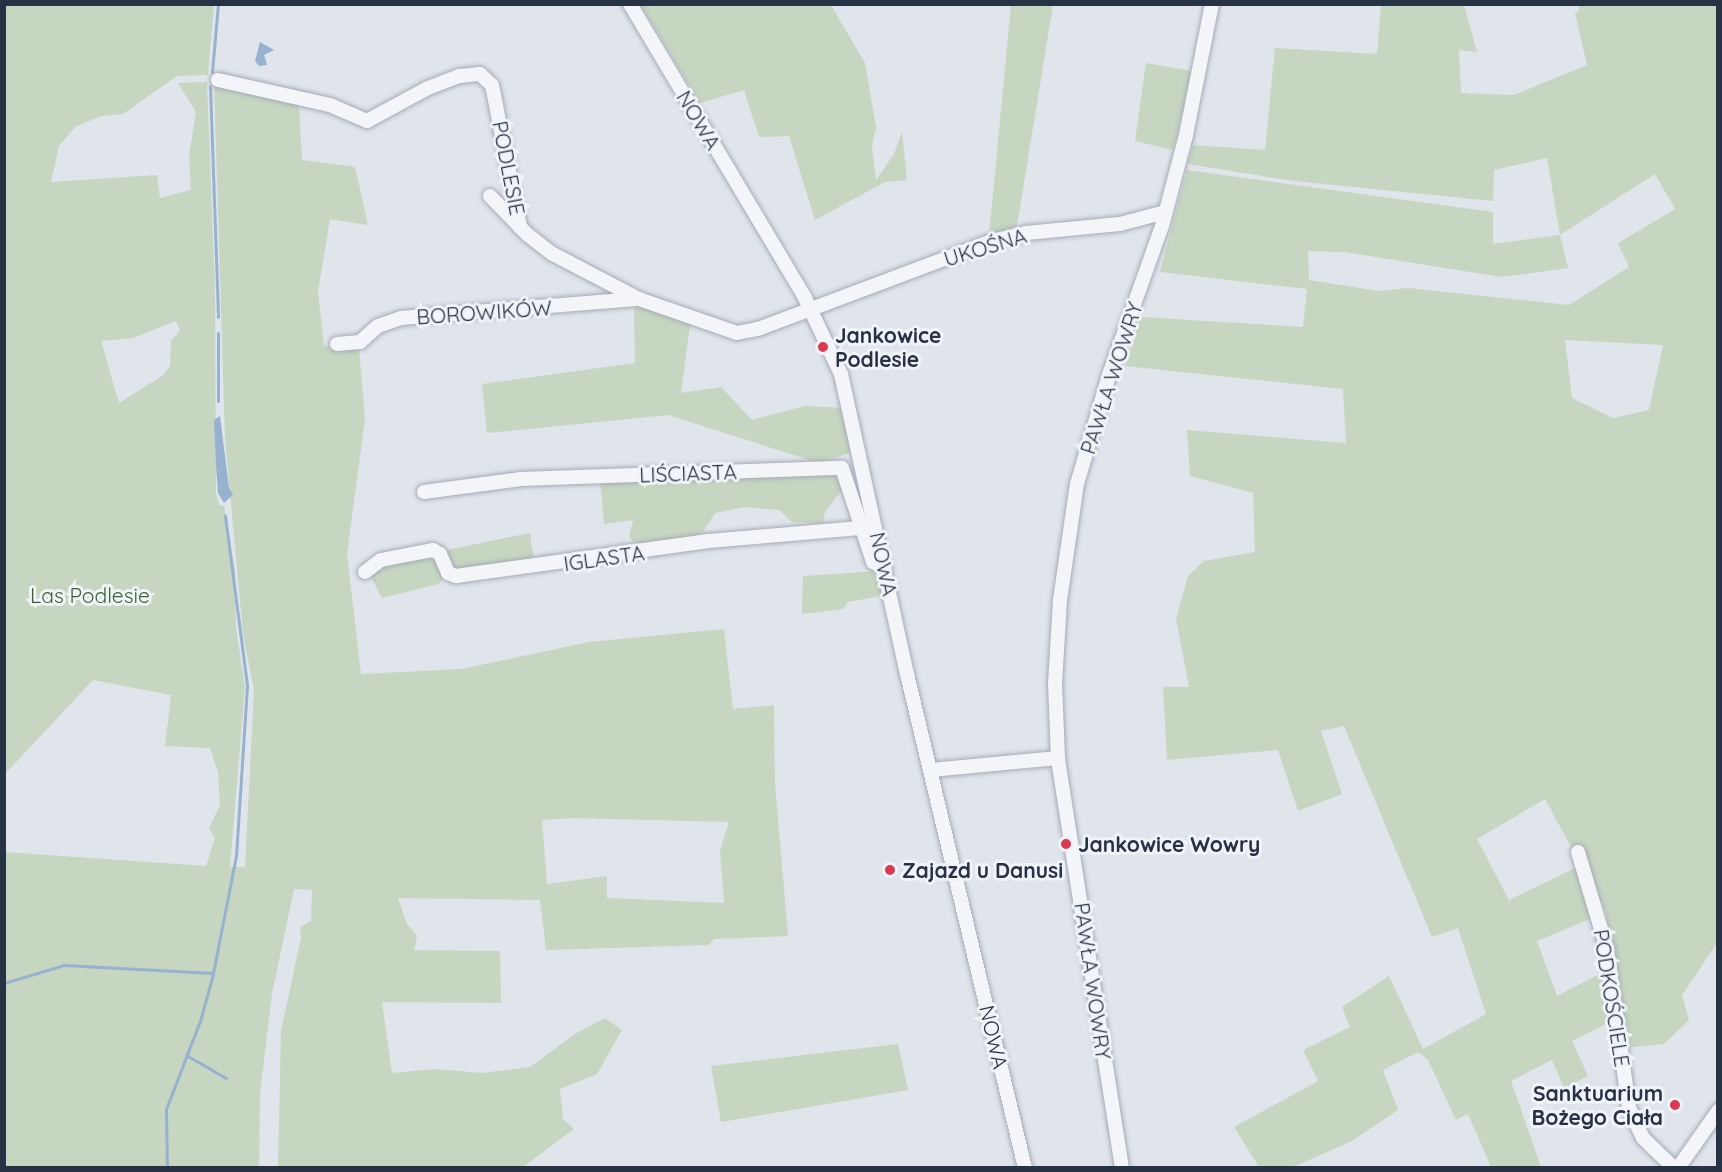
<!DOCTYPE html>
<meta charset="utf-8">
<style>
body{margin:0}
#map{position:relative;width:1722px;height:1172px;overflow:hidden;background:#e0e4eb;font-family:Quicksand,sans-serif}
div>[style]{position:absolute}
.green>*{inset:0;background:#c6d6c0}
.water>*{inset:0;background:#97b2cf}
.stream>*{height:3px;margin:-1.5px;padding:0 1.5px;transform-origin:1.5px;border-radius:1.5px;background:#97b2cf}
.roads{filter:drop-shadow(0 0 2px #a5abb6) drop-shadow(0 0 2px #a5abb6)}
.minor>*{height:14px;margin:-7px;padding:0 7px;transform-origin:7px;border-radius:7px;background:#f4f5f9}
.dots>*{width:16px;height:16px;translate:-50% -50%;box-sizing:border-box;border:3px solid #f0f3f8;border-radius:50%}
span{translate:-50% -50%;white-space:nowrap;text-align:center;line-height:1.15;-webkit-text-stroke:6px #f0f3f8;paint-order:stroke}
.street-label{font-size:21px;color:#273244}
.poi-label{font-size:21px;color:#273244;font-weight:700}
.left{translate:0 -50%;text-align:left}
.right{translate:-100% -50%;text-align:right}
.park-label{font-size:21px;color:#3c6232}
.frame{position:absolute;inset:0;border:6px solid #273244;pointer-events:none}
</style>
<div id="map">
<div class="green">
<div style="clip-path:polygon(evenodd,5px 5px,214px 5px,208px 75px,177px 76px,123px 114px,102px 116px,76px 126px,59px 146px,51px 182px,157px 175px,160px 198px,191px 190px,189px 156px,196px 112px,178px 83px,207px 82px,215px 290px,216px 494px,219px 505px,224px 506px,235px 570px,236px 628px,245px 687px,230px 867px,245px 867px,254px 690px,243px 634px,225px 438px,214px 83px,326px 109px,299px 106px,302px 160px,355px 167px,368px 225px,330px 219px,318px 291px,324px 346px,359px 348px,365px 419px,347px 554px,361px 674px,462px 669px,589px 642px,724px 629px,733px 709px,774px 705px,775px 783px,788px 936px,714px 939px,709px 945px,546px 950px,540px 900px,398px 898px,407px 924px,417px 936px,414px 950px,500px 951px,501px 1003px,382px 1002px,392px 1073px,435px 1069px,482px 1073px,530px 1067px,575px 1034px,605px 1018px,622px 1030px,597px 1074px,560px 1089px,563px 1119px,574px 1129px,523px 1167px,278px 1167px,281px 1031px,301px 938px,300px 927px,311px 921px,312px 890px,294px 889px,272px 994px,260px 1093px,259px 1167px,5px 1167px,5px 852px,206px 866px,215px 838px,209px 828px,220px 805px,218px 772px,210px 748px,165px 746px,171px 695px,93px 680px,5px 774px,5px 5px,176px 321px,180px 330px,171px 341px,170px 366px,162px 376px,119px 403px,101px 341px,133px 338px,176px 321px,5px 5px,571px 818px,729px 822px,720px 850px,724px 903px,607px 898px,607px 876px,547px 884px,542px 820px,571px 818px)"></div>
<div style="clip-path:polygon(641px 5px,831px 5px,865px 63px,876px 127px,872px 146px,876px 180px,894px 154px,902px 132px,907px 180px,885px 182px,815px 220px,789px 136px,759px 137px,744px 90px,700px 103px)"></div>
<div style="clip-path:polygon(1011px 5px,1053px 5px,1016px 232px,989px 236px)"></div>
<div style="clip-path:polygon(evenodd,1381px 5px,1464px 5px,1477px 52px,1459px 50px,1461px 93px,1514px 95px,1587px 65px,1575px 13px,1579px 11px,1579px 5px,1717px 5px,1717px 943px,1682px 995px,1689px 1020px,1664px 1044px,1626px 1048px,1606px 911px,1545px 799px,1477px 839px,1509px 900px,1575px 868px,1573px 859px,1597px 916px,1537px 941px,1557px 996px,1605px 971px,1614px 1020px,1572px 1041px,1588px 1076px,1564px 1088px,1552px 1060px,1511px 1081px,1541px 1167px,1491px 1167px,1468px 1114px,1456px 1120px,1428px 1060px,1418px 1052px,1383px 1070px,1398px 1110px,1350px 1142px,1293px 1167px,1259px 1167px,1234px 1127px,1318px 1081px,1303px 1050px,1350px 1027px,1342px 1007px,1389px 976px,1423px 1049px,1486px 1014px,1458px 928px,1432px 937px,1344px 726px,1321px 731px,1342px 794px,1298px 811px,1278px 750px,1167px 760px,1163px 687px,1189px 687px,1176px 619px,1188px 576px,1204px 561px,1255px 552px,1253px 493px,1190px 476px,1187px 430px,1346px 443px,1343px 389px,1125px 366px,1141px 317px,1303px 327px,1307px 289px,1160px 272px,1187px 170px,1493px 212px,1493px 244px,1560px 235px,1547px 158px,1494px 170px,1493px 201px,1294px 181px,1188px 164px,1193px 145px,1265px 150px,1275px 48px,1377px 54px,1381px 5px,1655px 174px,1675px 209px,1618px 243px,1629px 267px,1569px 305px,1408px 288px,1379px 291px,1309px 280px,1308px 251px,1344px 252px,1502px 277px,1568px 268px,1560px 235px,1655px 174px,1381px 5px,1565px 340px,1663px 345px,1649px 410px,1613px 418px,1572px 398px,1565px 340px)"></div>
<div style="clip-path:polygon(1146px 63px,1192px 71px,1173px 150px,1135px 141px)"></div>
<div style="clip-path:polygon(640px 304px,690px 325px,681px 393px,721px 387px,752px 420px,805px 406px,844px 408px,852px 452px,819px 463px,668px 415px,487px 433px,482px 384px,635px 363px,634px 309px)"></div>
<div style="clip-path:polygon(839px 473px,844px 487px,825px 512px,823px 523px,792px 522px,779px 510px,746px 507px,715px 513px,703px 532px,688px 539px,647px 544px,636px 544px,629px 537px,633px 520px,604px 524px,600px 480px)"></div>
<div style="clip-path:polygon(530px 533px,534px 562px,458px 574px,450px 569px,442px 551px)"></div>
<div style="clip-path:polygon(425px 555px,436px 557px,445px 575px,439px 584px,382px 598px,371px 577px,372px 569px)"></div>
<div style="clip-path:polygon(879px 571px,886px 595px,848px 602px,843px 609px,802px 614px,803px 576px)"></div>
<div style="clip-path:polygon(898px 1044px,908px 1090px,721px 1122px,711px 1066px)"></div>
</div>
<div class="water">
<div style="clip-path:polygon(260px 42px,274px 50px,264px 55px,267px 65px,259px 66px,255px 61px)"></div>
<div style="clip-path:polygon(220px 416px,229px 488px,233px 495px,224px 503px,218px 493px,216px 466px,214px 420px)"></div>
</div>
<div class="stream">
<div style="left:212px;top:72px;width:68px;rotate:-85deg"></div>
<div style="left:210px;top:86px;width:231px;rotate:88deg"></div>
<div style="left:218px;top:401px;width:68px;rotate:-90deg"></div>
<div style="left:4px;top:983px;width:63px;rotate:-16.7deg"></div>
<div style="left:64px;top:965px;width:149px;rotate:3.1deg"></div>
<div style="left:213px;top:973px;width:119px;rotate:-78.9deg"></div>
<div style="left:236px;top:856px;width:171px;rotate:-86.3deg"></div>
<div style="left:247px;top:685px;width:171px;rotate:-97.4deg"></div>
<div style="left:186px;top:1055px;width:46px;rotate:29.9deg"></div>
<div style="left:167px;top:1168px;width:59px;rotate:-91deg"></div>
<div style="left:166px;top:1109px;width:94px;rotate:-68.9deg"></div>
<div style="left:200px;top:1021px;width:49px;rotate:-74.5deg"></div>
</div>
<div class="roads">
<div class="minor">
<div style="left:630px;top:4px;width:342px;rotate:59.2deg"></div>
<div style="left:805px;top:298px;width:84px;rotate:64.7deg"></div>
<div style="left:841px;top:374px;width:307px;rotate:77.6deg"></div>
<div style="left:907px;top:674px;width:508px;rotate:76.57deg"></div>
<div style="left:218px;top:80px;width:115px;rotate:12.6deg"></div>
<div style="left:330px;top:105px;width:40px;rotate:23.4deg"></div>
<div style="left:367px;top:121px;width:69px;rotate:-28.4deg"></div>
<div style="left:428px;top:88px;width:34px;rotate:-21deg"></div>
<div style="left:460px;top:76px;width:20px;rotate:-6deg"></div>
<div style="left:480px;top:74px;width:16px;rotate:43deg"></div>
<div style="left:492px;top:85px;width:145px;rotate:78.8deg"></div>
<div style="left:520px;top:227px;width:11px;rotate:45deg"></div>
<div style="left:528px;top:235px;width:29px;rotate:38deg"></div>
<div style="left:551px;top:253px;width:99px;rotate:27.6deg"></div>
<div style="left:639px;top:299px;width:104px;rotate:19.1deg"></div>
<div style="left:737px;top:333px;width:21px;rotate:-11deg"></div>
<div style="left:758px;top:329px;width:250px;rotate:-20.6deg"></div>
<div style="left:992px;top:241px;width:35px;rotate:-13deg"></div>
<div style="left:1026px;top:233px;width:94px;rotate:-5.5deg"></div>
<div style="left:1120px;top:224px;width:47px;rotate:-14.9deg"></div>
<div style="left:490px;top:196px;width:43px;rotate:45.9deg"></div>
<div style="left:337px;top:344px;width:23px;rotate:-5deg"></div>
<div style="left:360px;top:342px;width:24px;rotate:-42deg"></div>
<div style="left:378px;top:326px;width:24px;rotate:-19deg"></div>
<div style="left:401px;top:318px;width:239px;rotate:-4.6deg"></div>
<div style="left:424px;top:492px;width:98px;rotate:-7.6deg"></div>
<div style="left:521px;top:479px;width:321px;rotate:-2deg"></div>
<div style="left:842px;top:468px;width:99px;rotate:71.7deg"></div>
<div style="left:873px;top:562px;width:13px;rotate:27deg"></div>
<div style="left:365px;top:572px;width:20px;rotate:-37deg"></div>
<div style="left:381px;top:560px;width:53px;rotate:-10.9deg"></div>
<div style="left:433px;top:550px;width:8px;rotate:30deg"></div>
<div style="left:440px;top:554px;width:21px;rotate:67deg"></div>
<div style="left:448px;top:573px;width:9px;rotate:21deg"></div>
<div style="left:456px;top:576px;width:255px;rotate:-7.9deg"></div>
<div style="left:709px;top:541px;width:154px;rotate:-4.9deg"></div>
<div style="left:930px;top:770px;width:129px;rotate:-5.4deg"></div>
<div style="left:1578px;top:852px;width:101px;rotate:73.4deg"></div>
<div style="left:1607px;top:949px;width:161px;rotate:82.1deg"></div>
<div style="left:1629px;top:1108px;width:33px;rotate:65deg"></div>
<div style="left:1643px;top:1138px;width:43px;rotate:44.1deg"></div>
<div style="left:1122px;top:1168px;width:415px;rotate:-98.9deg"></div>
<div style="left:1058px;top:758px;width:74px;rotate:-92.3deg"></div>
<div style="left:1055px;top:684px;width:84px;rotate:-86.6deg"></div>
<div style="left:1060px;top:600px;width:117px;rotate:-81.7deg"></div>
<div style="left:1077px;top:484px;width:117px;rotate:-73.6deg"></div>
<div style="left:1110px;top:372px;width:155px;rotate:-70.4deg"></div>
<div style="left:1162px;top:226px;width:94px;rotate:-75.2deg"></div>
<div style="left:1186px;top:135px;width:134px;rotate:-78.8deg"></div>
<div style="left:1678px;top:1168px;width:70px;rotate:-54.9deg"></div>
</div>
</div>
<div class="dots">
<div style="left:823px;top:347px;background:#dd3851"></div>
<div style="left:1066px;top:844px;background:#dd3851"></div>
<div style="left:890px;top:870px;background:#dd3851"></div>
<div style="left:1675px;top:1105px;background:#dd3851"></div>
</div>
<div class="street-label">
<span style="left:699px;top:120px;rotate:59deg">NOWA</span>
<span style="left:509px;top:168px;rotate:79deg">PODLESIE</span>
<span style="left:985px;top:247px;rotate:-17deg">UKOŚNA</span>
<span style="left:484px;top:312px;rotate:-4deg">BOROWIKÓW</span>
<span style="left:1111px;top:378px;rotate:-72deg">PAWŁA WOWRY</span>
<span style="left:688px;top:473px;rotate:-2deg">LIŚCIASTA</span>
<span style="left:604px;top:558px;rotate:-8deg">IGLASTA</span>
<span style="left:884px;top:564px;rotate:78deg">NOWA</span>
<span style="left:1093px;top:981px;rotate:82deg">PAWŁA WOWRY</span>
<span style="left:1612px;top:998px;rotate:81deg">PODKOŚCIELE</span>
<span style="left:994px;top:1037px;rotate:77deg">NOWA</span>
</div>
<div class="poi-label">
<span class="left" style="left:835px;top:347px">Jankowice<br>Podlesie</span>
<span class="left" style="left:1078px;top:844px">Jankowice Wowry</span>
<span class="left" style="left:902px;top:870px">Zajazd u Danusi</span>
<span class="right" style="left:1663px;top:1105px">Sanktuarium<br>Bożego Ciała</span>
</div>
<div class="park-label">
<span style="left:90px;top:595px">Las Podlesie</span>
</div>
<div class="frame"></div>
</div>
